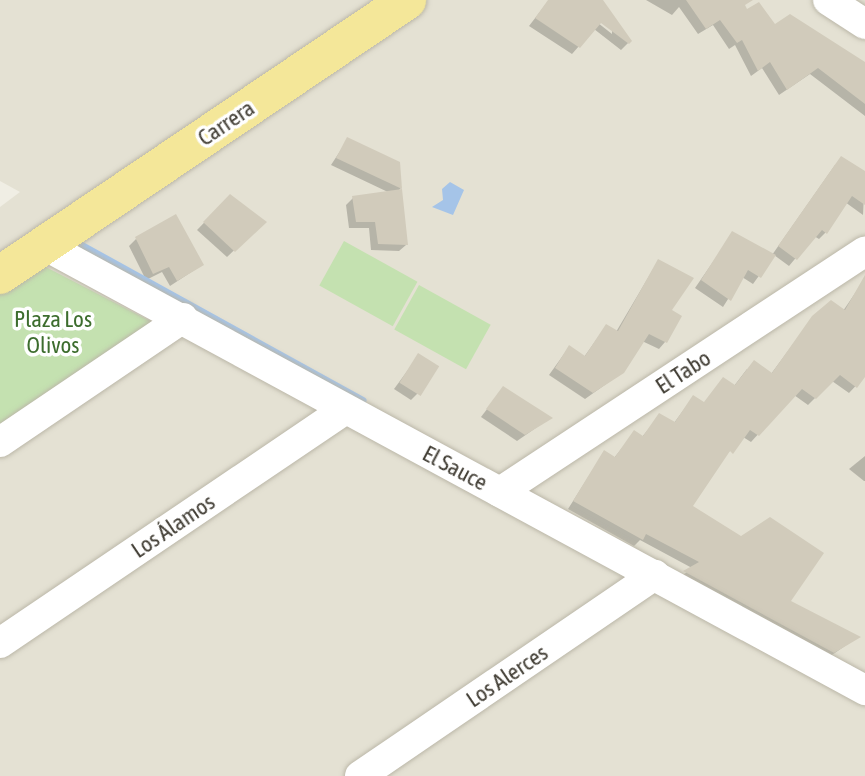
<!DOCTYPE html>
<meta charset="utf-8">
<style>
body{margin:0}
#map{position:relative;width:865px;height:776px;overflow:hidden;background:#f0eee4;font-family:"Asap Condensed",sans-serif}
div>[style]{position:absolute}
.residential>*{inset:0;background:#e4e1d3}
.green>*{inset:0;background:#c4e1b0;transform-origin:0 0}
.water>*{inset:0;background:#a5c4e8}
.shadow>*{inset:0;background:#0003}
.stream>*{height:7px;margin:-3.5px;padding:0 3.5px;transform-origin:3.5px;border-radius:3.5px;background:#a5c4e8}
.building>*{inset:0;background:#d1cbbb;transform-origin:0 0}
.roads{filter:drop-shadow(0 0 2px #bbb7a8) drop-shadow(0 0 2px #bbb7a8)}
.minor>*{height:30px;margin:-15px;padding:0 15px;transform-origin:15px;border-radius:15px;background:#fff}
.major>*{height:38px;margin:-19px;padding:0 19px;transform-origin:19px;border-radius:19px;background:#f4e799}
span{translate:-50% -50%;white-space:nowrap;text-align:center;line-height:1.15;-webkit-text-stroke:7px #fff;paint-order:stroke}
.street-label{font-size:23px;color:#423e35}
.park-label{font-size:23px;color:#3d6d2e}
</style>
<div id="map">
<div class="residential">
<div style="clip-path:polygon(0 0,865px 0,865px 776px,0 776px,0 207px,20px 192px,0 181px)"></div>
</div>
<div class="green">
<div style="left:344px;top:241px;width:84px;height:51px;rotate:29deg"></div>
<div style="clip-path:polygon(38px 263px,160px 326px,0 433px,0 289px)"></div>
<div style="left:419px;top:285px;width:82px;height:51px;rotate:29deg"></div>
</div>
<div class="water">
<div style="clip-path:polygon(450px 182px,464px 190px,453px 215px,432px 207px,443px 200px,442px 189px)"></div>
</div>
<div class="shadow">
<div style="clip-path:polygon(evenodd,549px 0,600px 0,630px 41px,621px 50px,594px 29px,572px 54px,529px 26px,549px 0,595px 17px,612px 29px,612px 34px,593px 19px,595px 17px)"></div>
<div style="clip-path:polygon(646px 0,740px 0,747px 11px,775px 26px,865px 66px,865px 116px,810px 74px,779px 95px,762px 68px,751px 76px,735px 45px,729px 49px,713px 25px,698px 34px,679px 7px,672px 15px)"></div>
<div style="clip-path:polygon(348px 139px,401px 188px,397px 192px,406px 245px,399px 251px,371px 250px,369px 228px,349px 228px,346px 205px,353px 198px,390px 193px,331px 165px)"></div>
<div style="clip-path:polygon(835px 165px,865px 173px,863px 215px,845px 202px,826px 232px,819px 239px,814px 236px,789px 266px,774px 255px,753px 284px,742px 277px,723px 307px,695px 288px,733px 233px,772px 255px)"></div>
<div style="clip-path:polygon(230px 196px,264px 222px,227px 257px,197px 230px)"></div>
<div style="clip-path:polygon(136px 239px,202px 265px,170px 286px,162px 272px,146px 280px,129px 246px)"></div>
<div style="clip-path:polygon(658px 261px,669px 311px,680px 316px,665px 342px,659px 349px,642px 341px,623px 372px,585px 399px,549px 375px,569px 347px,584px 357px,606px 326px,616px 332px)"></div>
<div style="clip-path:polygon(860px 286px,865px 289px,865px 376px,849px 393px,832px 381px,808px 405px,794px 395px,751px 442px,743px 437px,723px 458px,691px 507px,789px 602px,858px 637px,826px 659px,678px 579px,692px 568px,640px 540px,634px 546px,568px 509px,604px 452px,614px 458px,634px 433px,642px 437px,660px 415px,674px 423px,693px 397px,703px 404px,734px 386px,747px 369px,771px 374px,813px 317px,843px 311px)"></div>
<div style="clip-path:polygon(419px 355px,418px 393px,411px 400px,394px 389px)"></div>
<div style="clip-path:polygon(503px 388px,550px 418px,517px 441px,481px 417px)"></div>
<div style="clip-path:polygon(865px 456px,865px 481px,864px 481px,849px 469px)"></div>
</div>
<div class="stream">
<div style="left:78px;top:243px;width:325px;rotate:28.9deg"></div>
</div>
<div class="building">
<div style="clip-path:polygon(548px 0,603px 0,632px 41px,629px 44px,601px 23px,580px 48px,535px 18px)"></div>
<div style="clip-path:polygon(686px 0,753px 0,745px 5px,747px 9px,759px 2px,775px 24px,790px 14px,865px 62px,865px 104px,818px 68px,787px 90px,770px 62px,758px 71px,742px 40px,737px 43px,720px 20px,706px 29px)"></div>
<div style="clip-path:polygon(347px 137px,400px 162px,402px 189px,336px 158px)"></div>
<div style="clip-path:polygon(841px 156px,865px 171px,865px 205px,852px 196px,827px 234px,822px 230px,797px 260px,778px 246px)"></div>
<div style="clip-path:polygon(402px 189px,408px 245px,378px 244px,375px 222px,356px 222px,352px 196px)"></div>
<div style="clip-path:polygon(230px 194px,267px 222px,235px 252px,203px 222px)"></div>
<div style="clip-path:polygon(176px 214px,204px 265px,177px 281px,169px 267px,153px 274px,135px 237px)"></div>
<div style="clip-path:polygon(732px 231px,776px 255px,761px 278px,748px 270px,731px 301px,701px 280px)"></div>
<div style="clip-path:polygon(658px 259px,694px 278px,672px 310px,682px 316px,667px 343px,649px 334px,624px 373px,593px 393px,555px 368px,569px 345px,585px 356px,606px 324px,618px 331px)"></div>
<div style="clip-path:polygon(865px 275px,865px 377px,857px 388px,840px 375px,816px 399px,802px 389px,759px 436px,750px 430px,733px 454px,730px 451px,693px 506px,741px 536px,770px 517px,824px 553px,791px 601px,861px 637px,834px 653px,683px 571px,699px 562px,646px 534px,643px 540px,573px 501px,604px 450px,615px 457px,634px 430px,643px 436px,659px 413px,675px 422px,693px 395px,704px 402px,723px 377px,735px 385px,754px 360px,772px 373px,812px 316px,831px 300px,845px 310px)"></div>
<div style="left:418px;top:353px;width:25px;height:35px;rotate:32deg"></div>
<div style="clip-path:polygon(503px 386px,553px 418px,525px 435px,486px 409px)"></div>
</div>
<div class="roads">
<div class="minor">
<div style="left:828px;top:0;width:44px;rotate:33deg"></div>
<div style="left:44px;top:245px;width:934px;rotate:28.46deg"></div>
<div style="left:0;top:442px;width:221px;rotate:-34.1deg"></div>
<div style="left:500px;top:492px;width:437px;rotate:-33.4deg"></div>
<div style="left:0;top:643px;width:417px;rotate:-34.1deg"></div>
<div style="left:360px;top:776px;width:357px;rotate:-34.3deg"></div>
</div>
<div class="major">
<div style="left:0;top:275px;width:491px;rotate:-34deg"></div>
</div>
</div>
<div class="street-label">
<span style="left:226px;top:123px;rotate:-34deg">Carrera</span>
<span style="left:683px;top:372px;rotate:-33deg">El Tabo</span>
<span style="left:455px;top:468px;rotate:28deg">El Sauce</span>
<span style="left:173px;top:526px;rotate:-34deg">Los Álamos</span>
<span style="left:507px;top:676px;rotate:-34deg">Los Alerces</span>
</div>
<div class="park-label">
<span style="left:53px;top:332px">Plaza Los<br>Olivos</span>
</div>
</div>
